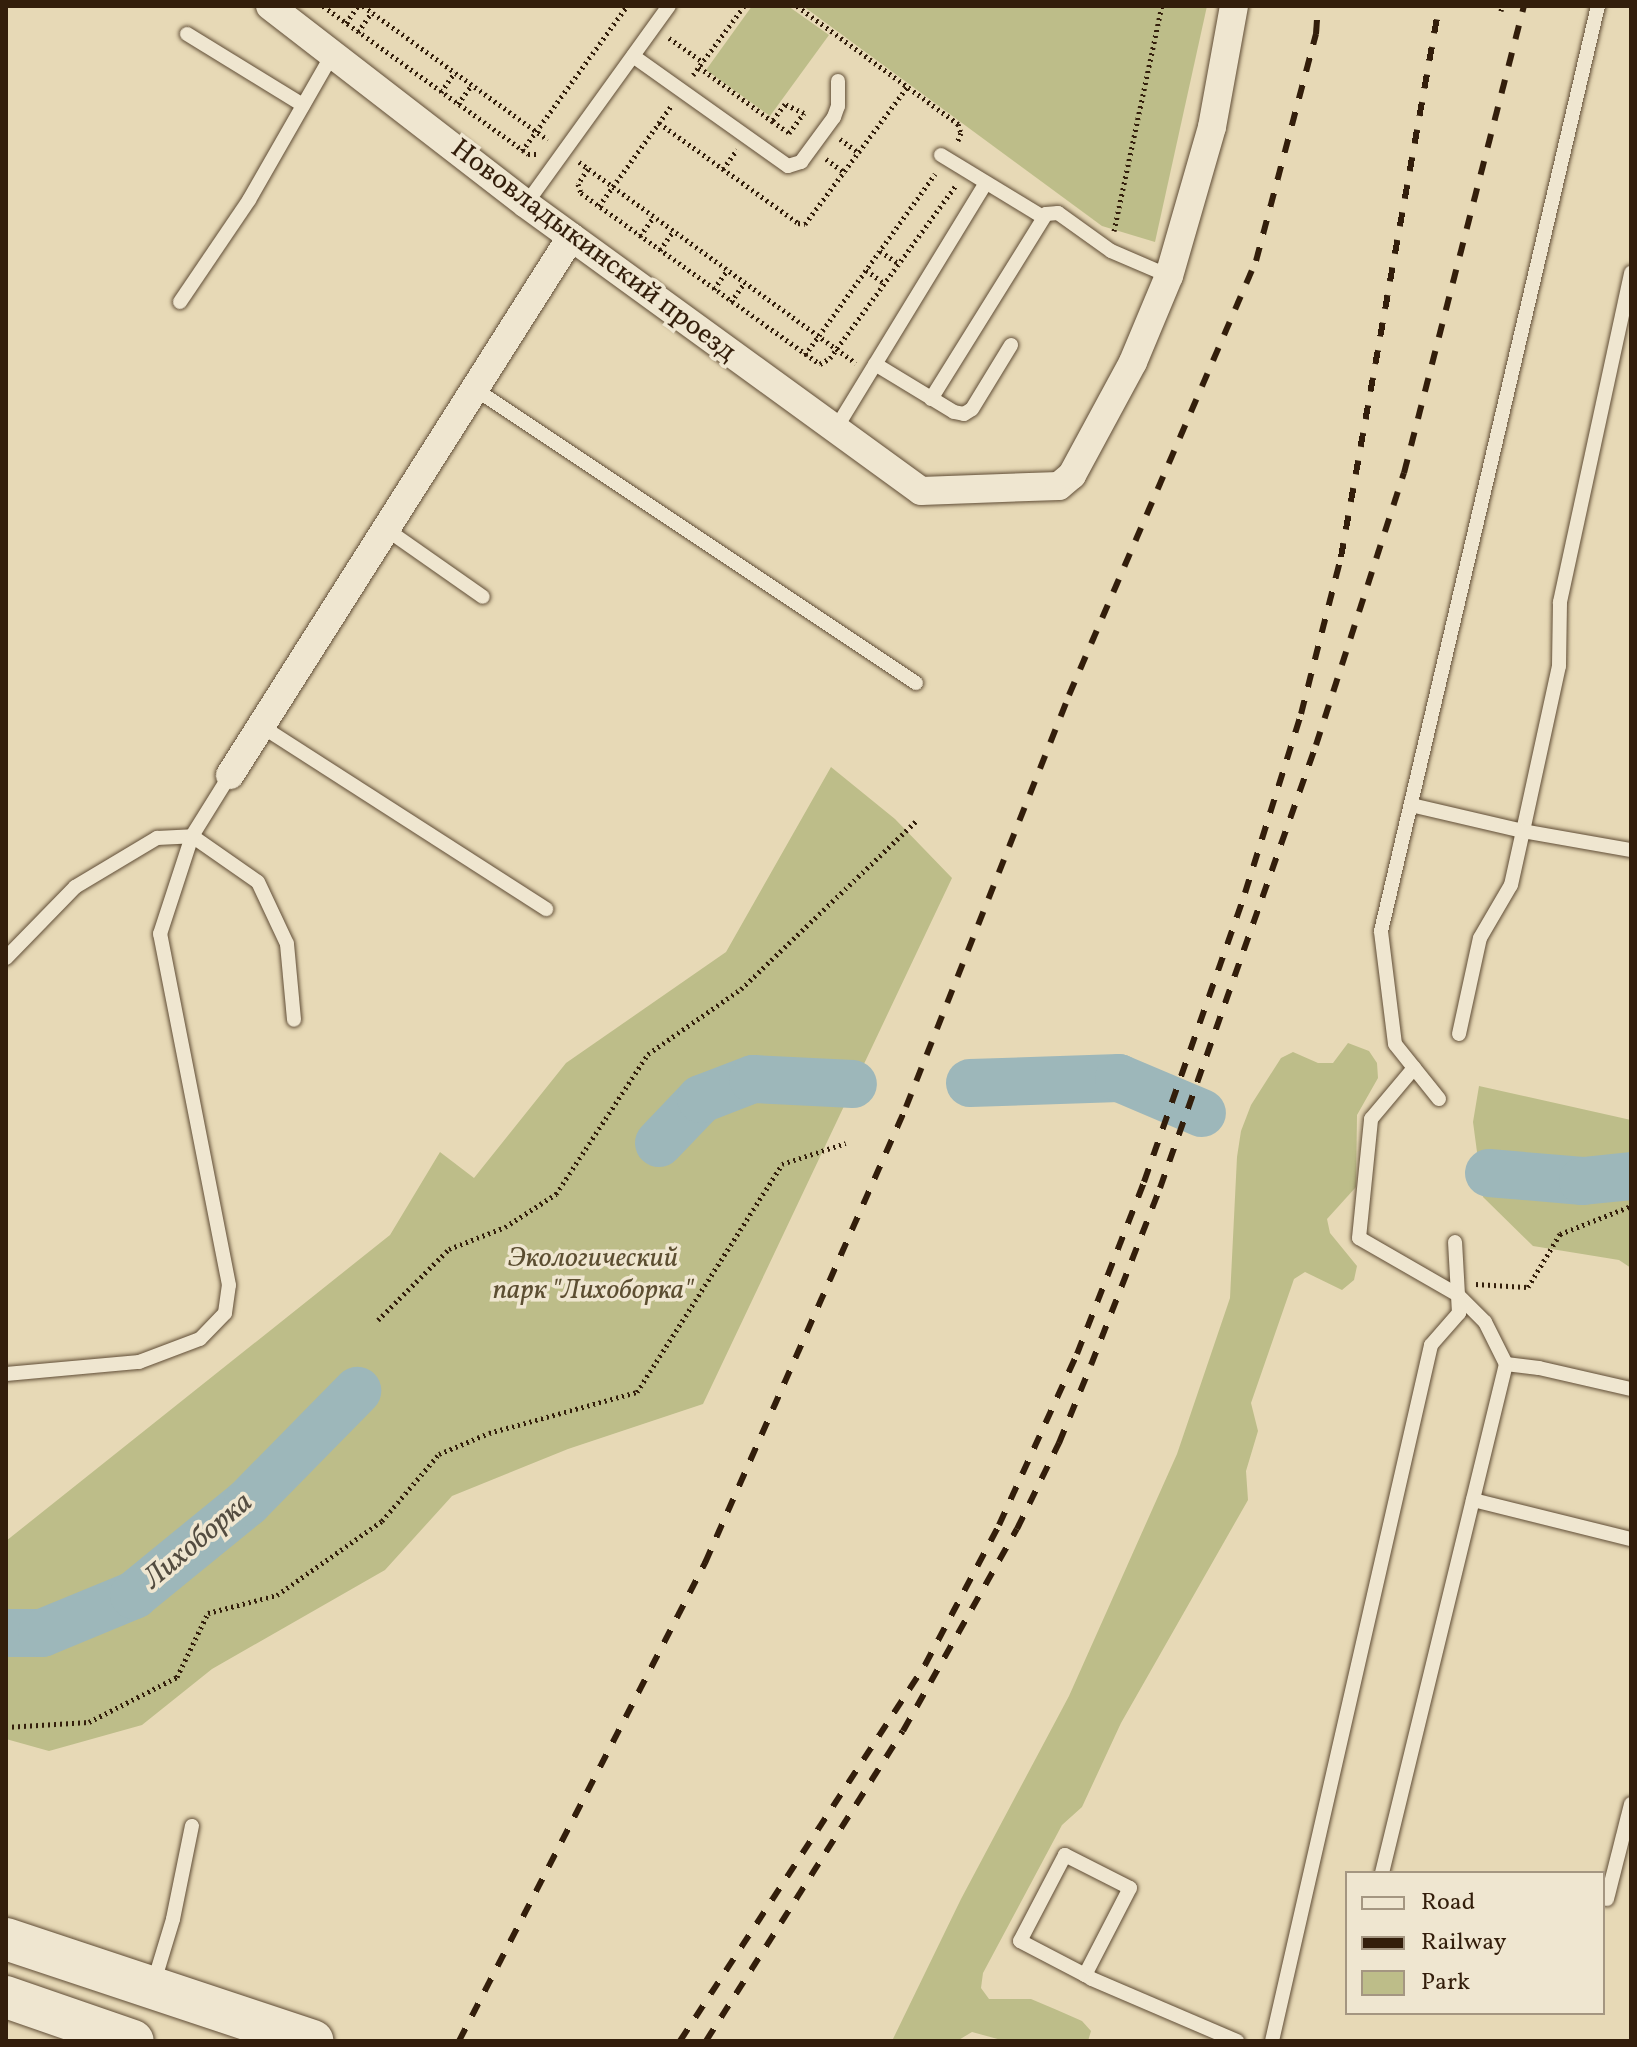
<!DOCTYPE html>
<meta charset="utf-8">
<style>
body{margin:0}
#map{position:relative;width:1637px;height:2047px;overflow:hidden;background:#e7d9b6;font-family:Vollkorn,serif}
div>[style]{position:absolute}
.green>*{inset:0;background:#bdbd89}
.river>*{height:48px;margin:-24px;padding:0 24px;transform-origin:24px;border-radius:24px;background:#9db7ba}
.path>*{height:5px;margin-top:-2.5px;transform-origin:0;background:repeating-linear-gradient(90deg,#331e0b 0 2px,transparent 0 6px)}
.roads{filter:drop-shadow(0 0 2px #604d36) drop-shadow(0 0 2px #604d36)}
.lane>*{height:14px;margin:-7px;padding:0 7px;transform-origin:7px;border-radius:7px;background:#efe6d0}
.street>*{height:28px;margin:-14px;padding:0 14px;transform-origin:14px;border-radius:14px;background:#efe6d0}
.secondary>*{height:42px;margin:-21px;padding:0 21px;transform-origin:21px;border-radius:21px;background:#efe6d0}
.rail>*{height:6px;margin-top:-3px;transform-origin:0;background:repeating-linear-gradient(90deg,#331e0b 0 14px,transparent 0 28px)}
span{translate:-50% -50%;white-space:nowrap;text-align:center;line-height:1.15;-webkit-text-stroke:7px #efe6d0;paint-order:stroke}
.street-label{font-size:28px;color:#331e0b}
.park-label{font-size:28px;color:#5c4e31;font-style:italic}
.water-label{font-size:30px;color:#534c40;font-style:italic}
.frame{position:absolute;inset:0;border:8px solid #331e0b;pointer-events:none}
.legend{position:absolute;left:1345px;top:1871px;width:260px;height:144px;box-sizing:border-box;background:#efe6d0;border:2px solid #a49681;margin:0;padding:10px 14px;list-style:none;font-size:24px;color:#331e0b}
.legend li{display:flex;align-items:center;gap:16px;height:40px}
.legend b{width:40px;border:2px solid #a49681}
</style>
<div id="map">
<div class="green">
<div style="clip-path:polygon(752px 6px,788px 6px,829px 35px,770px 116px,706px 70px)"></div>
<div style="clip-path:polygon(803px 6px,1207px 6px,1155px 242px,1102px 226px)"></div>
<div style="clip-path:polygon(831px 767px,895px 819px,952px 878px,703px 1404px,568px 1449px,452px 1496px,385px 1570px,212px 1669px,142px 1725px,49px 1751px,6px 1739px,6px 1541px,390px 1235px,440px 1152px,474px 1178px,566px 1063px,726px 952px)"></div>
<div style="clip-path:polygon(1348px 1043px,1369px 1051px,1377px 1063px,1378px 1078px,1357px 1115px,1356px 1187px,1327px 1219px,1330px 1233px,1357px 1266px,1354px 1280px,1342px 1290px,1305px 1272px,1294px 1279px,1251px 1403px,1258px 1431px,1246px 1471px,1248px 1500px,1121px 1723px,1082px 1807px,1062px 1825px,983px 1973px,981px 1988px,989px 1999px,1031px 1999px,1057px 2010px,1082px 2021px,1091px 2031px,1088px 2041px,1005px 2041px,972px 2032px,957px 2041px,892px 2041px,961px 1899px,1069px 1696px,1177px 1454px,1230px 1298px,1237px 1157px,1241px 1131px,1251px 1105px,1281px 1058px,1293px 1052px,1318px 1063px,1333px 1063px)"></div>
<div style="clip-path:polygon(1479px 1086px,1631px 1120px,1631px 1268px,1619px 1260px,1533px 1246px,1483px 1197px,1473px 1122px)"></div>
</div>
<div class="river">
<div style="left:970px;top:1083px;width:149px;rotate:-1.9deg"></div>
<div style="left:1119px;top:1078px;width:90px;rotate:22.9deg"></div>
<div style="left:659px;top:1143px;width:61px;rotate:-46.3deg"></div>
<div style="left:701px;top:1099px;width:56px;rotate:-21deg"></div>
<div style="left:753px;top:1079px;width:100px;rotate:2.9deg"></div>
<div style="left:1489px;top:1173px;width:94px;rotate:4.9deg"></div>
<div style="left:1583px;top:1181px;width:48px;rotate:-5.9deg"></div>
<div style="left:6px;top:1633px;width:36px"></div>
<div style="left:42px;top:1633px;width:100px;rotate:-22.4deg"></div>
<div style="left:134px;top:1595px;width:147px;rotate:-39.2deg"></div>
<div style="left:248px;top:1502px;width:156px;rotate:-45.5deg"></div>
</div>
<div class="path">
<div style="left:323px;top:6px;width:253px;rotate:35.8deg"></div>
<div style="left:528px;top:154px;width:8px"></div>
<div style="left:363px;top:6px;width:228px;rotate:35.9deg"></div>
<div style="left:797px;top:6px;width:200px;rotate:36.2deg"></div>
<div style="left:958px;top:124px;width:9px;rotate:72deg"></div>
<div style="left:961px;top:133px;width:11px;rotate:112deg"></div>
<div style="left:1501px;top:11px;width:5px;rotate:-79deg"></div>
<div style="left:346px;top:23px;width:21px;rotate:-55deg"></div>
<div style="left:358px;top:32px;width:24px;rotate:-55deg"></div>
<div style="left:669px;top:38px;width:42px;rotate:35.2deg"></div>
<div style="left:699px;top:67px;width:91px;rotate:36.5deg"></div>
<div style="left:772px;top:121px;width:21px;rotate:35deg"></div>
<div style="left:789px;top:133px;width:25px;rotate:-53deg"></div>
<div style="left:804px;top:113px;width:21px;rotate:-155deg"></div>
<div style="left:785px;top:104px;width:21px;rotate:127deg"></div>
<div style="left:693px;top:75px;width:86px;rotate:-53.5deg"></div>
<div style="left:441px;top:92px;width:24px;rotate:-55deg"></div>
<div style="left:458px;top:104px;width:24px;rotate:-54deg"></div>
<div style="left:659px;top:123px;width:171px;rotate:35.7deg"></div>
<div style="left:798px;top:223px;width:7px;rotate:8deg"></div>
<div style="left:805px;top:224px;width:171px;rotate:-53.3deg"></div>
<div style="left:840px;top:139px;width:24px;rotate:36deg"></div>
<div style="left:522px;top:151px;width:179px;rotate:-54.1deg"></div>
<div style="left:826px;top:159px;width:24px;rotate:36deg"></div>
<div style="left:579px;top:162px;width:342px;rotate:36deg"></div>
<div style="left:588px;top:169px;width:18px;rotate:124deg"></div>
<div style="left:578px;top:184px;width:9px;rotate:72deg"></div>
<div style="left:581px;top:193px;width:294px;rotate:35.6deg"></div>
<div style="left:820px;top:364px;width:12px;rotate:-31deg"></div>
<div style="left:830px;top:358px;width:214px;rotate:-53.9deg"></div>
<div style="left:723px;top:169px;width:24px;rotate:-54deg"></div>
<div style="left:599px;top:206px;width:123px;rotate:-54.2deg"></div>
<div style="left:1114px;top:231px;width:230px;rotate:-78deg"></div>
<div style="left:640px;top:236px;width:24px;rotate:-54deg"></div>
<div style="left:660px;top:250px;width:24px;rotate:-55deg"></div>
<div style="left:880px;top:251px;width:23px;rotate:34deg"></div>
<div style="left:866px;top:270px;width:22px;rotate:36deg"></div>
<div style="left:714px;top:289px;width:24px;rotate:-55deg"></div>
<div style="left:731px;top:302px;width:24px;rotate:-55deg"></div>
<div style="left:805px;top:355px;width:223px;rotate:-54.3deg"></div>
<div style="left:1476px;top:1284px;width:52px;rotate:3.3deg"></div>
<div style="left:1528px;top:1287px;width:62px;rotate:-58.9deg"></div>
<div style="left:1560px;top:1234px;width:76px;rotate:-21.5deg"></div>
<div style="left:378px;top:1320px;width:100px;rotate:-45deg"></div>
<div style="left:449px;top:1249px;width:60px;rotate:-21.4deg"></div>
<div style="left:505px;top:1227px;width:61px;rotate:-32.9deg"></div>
<div style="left:556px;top:1194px;width:168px;rotate:-56.7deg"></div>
<div style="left:648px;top:1054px;width:113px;rotate:-35deg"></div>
<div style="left:741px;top:989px;width:245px;rotate:-43.8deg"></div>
<div style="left:6px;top:1727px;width:83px;rotate:-3.4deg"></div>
<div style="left:89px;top:1722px;width:99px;rotate:-27.1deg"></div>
<div style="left:177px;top:1677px;width:71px;rotate:-64.2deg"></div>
<div style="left:208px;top:1613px;width:71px;rotate:-14.6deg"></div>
<div style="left:277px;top:1595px;width:128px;rotate:-35.2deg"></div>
<div style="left:382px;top:1521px;width:88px;rotate:-49.6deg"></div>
<div style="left:439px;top:1454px;width:54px;rotate:-22.8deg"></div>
<div style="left:489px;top:1433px;width:154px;rotate:-15.5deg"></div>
<div style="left:637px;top:1392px;width:270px;rotate:-57.5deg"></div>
<div style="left:782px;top:1164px;width:67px;rotate:-18.2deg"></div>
</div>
<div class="roads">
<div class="lane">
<div style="left:187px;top:34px;width:136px;rotate:31.5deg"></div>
<div style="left:633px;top:56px;width:190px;rotate:35.4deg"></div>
<div style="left:788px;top:166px;width:14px;rotate:-17deg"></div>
<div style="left:801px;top:162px;width:56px;rotate:-53.7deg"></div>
<div style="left:834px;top:117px;width:12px;rotate:-70deg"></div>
<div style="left:838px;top:106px;width:25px;rotate:-90deg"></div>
<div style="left:941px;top:155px;width:119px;rotate:31.3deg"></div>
<div style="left:526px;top:204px;width:244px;rotate:-54.2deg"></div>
<div style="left:180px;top:302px;width:123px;rotate:-55.9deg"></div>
<div style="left:249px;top:200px;width:167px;rotate:-60.2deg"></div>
<div style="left:875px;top:364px;width:92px;rotate:31.3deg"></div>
<div style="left:954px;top:412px;width:10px;rotate:11deg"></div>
<div style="left:964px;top:414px;width:9px;rotate:-32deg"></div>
<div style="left:972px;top:409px;width:75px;rotate:-58.6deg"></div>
<div style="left:475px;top:389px;width:530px;rotate:33.69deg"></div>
<div style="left:931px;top:399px;width:218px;rotate:-58.1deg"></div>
<div style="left:1046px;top:214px;width:12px;rotate:-5deg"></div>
<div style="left:1058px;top:213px;width:65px;rotate:35.6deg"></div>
<div style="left:1111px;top:251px;width:63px;rotate:23.3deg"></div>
<div style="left:835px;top:430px;width:289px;rotate:-58.6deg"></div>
<div style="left:386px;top:529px;width:118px;rotate:35deg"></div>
<div style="left:261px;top:726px;width:339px;rotate:32.7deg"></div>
<div style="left:1411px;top:805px;width:115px;rotate:13.1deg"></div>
<div style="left:1523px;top:831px;width:169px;rotate:-77.7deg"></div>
<div style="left:1559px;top:666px;width:64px;rotate:-89.1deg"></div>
<div style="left:1560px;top:602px;width:337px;rotate:-77.8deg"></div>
<div style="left:6px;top:958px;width:99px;rotate:-45.8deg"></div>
<div style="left:75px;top:887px;width:96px;rotate:-30.9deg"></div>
<div style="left:157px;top:838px;width:35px;rotate:-3deg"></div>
<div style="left:192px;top:836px;width:80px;rotate:34.9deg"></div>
<div style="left:258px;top:882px;width:68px;rotate:64.9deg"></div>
<div style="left:287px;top:944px;width:76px;rotate:84.7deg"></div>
<div style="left:1459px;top:1034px;width:98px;rotate:-77.7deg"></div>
<div style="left:1480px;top:938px;width:61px;rotate:-59.7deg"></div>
<div style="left:1511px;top:885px;width:55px;rotate:-77.5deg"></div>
<div style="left:1523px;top:831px;width:110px;rotate:10deg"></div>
<div style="left:1439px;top:1099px;width:70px;rotate:-128.7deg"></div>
<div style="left:1395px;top:1044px;width:114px;rotate:-97.1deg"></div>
<div style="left:1381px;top:931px;width:950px;rotate:-76.8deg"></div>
<div style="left:1506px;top:1364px;width:33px;rotate:7deg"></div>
<div style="left:1539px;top:1368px;width:94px;rotate:12.9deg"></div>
<div style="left:6px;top:1374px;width:134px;rotate:-5.2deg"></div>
<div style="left:139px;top:1362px;width:65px;rotate:-20.7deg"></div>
<div style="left:200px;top:1339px;width:36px;rotate:-46deg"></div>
<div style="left:225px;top:1313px;width:28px;rotate:-82deg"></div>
<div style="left:229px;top:1285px;width:358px;rotate:-101.1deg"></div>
<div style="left:160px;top:934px;width:103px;rotate:-71.9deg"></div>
<div style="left:192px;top:836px;width:72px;rotate:-58.1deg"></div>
<div style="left:1473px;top:1500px;width:163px;rotate:13.9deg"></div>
<div style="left:1382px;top:1873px;width:524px;rotate:-76.31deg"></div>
<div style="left:1506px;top:1364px;width:47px;rotate:-116.6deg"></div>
<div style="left:1485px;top:1322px;width:38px;rotate:-135deg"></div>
<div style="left:1458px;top:1295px;width:114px;rotate:-150.1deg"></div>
<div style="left:1359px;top:1238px;width:120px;rotate:-84.2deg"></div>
<div style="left:1371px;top:1119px;width:67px;rotate:-49.9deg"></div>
<div style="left:1607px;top:1899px;width:98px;rotate:-75.8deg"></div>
<div style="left:1085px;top:1975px;width:98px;rotate:-62.7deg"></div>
<div style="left:1130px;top:1888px;width:73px;rotate:-153.1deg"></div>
<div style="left:1065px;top:1855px;width:97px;rotate:117.6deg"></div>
<div style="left:1020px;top:1941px;width:73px;rotate:27.6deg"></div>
<div style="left:1085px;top:1975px;width:8px;rotate:30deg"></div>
<div style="left:1092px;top:1979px;width:158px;rotate:23.2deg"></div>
<div style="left:153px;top:1985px;width:69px;rotate:-73.1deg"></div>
<div style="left:173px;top:1919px;width:95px;rotate:-78.5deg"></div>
<div style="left:1272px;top:2041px;width:714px;rotate:-77.13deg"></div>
<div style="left:1431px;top:1345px;width:43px;rotate:-48.8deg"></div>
<div style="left:1459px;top:1313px;width:71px;rotate:-93.2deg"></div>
</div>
<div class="street">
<div style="left:270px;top:6px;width:324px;rotate:37.7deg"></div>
<div style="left:526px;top:204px;width:488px;rotate:36deg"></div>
<div style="left:921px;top:491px;width:138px;rotate:-2.1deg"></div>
<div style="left:1059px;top:486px;width:17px;rotate:-40deg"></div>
<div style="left:1072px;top:475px;width:128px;rotate:-61.6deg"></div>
<div style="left:1133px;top:362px;width:93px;rotate:-67.3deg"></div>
<div style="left:1169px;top:276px;width:155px;rotate:-73.9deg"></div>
<div style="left:1212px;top:127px;width:123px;rotate:-79.7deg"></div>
<div style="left:230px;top:775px;width:637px;rotate:-57.63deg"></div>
</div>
<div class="secondary">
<div style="left:6px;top:1939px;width:323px;rotate:18.4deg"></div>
<div style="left:6px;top:1997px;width:134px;rotate:19.1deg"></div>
</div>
</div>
<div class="rail">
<div style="left:459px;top:2041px;width:538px;rotate:-62.77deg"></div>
<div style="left:705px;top:1563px;width:498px;rotate:-66.2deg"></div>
<div style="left:906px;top:1107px;width:443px;rotate:-68.4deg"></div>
<div style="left:1069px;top:695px;width:473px;rotate:-66.7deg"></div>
<div style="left:1256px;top:261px;width:235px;rotate:-75.2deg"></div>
<div style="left:1316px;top:34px;width:28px;rotate:-86deg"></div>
<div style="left:680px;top:2041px;width:449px;rotate:-56.9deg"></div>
<div style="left:925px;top:1665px;width:158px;rotate:-62.1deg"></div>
<div style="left:999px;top:1525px;width:188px;rotate:-65.5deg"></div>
<div style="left:1077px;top:1354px;width:185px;rotate:-68.7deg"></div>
<div style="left:1144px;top:1182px;width:306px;rotate:-70.7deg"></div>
<div style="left:1245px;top:893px;width:188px;rotate:-72.6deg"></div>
<div style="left:1301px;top:714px;width:162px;rotate:-75.7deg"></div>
<div style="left:1341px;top:557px;width:560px;rotate:-79.91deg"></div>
<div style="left:706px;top:2041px;width:367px;rotate:-57.6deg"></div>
<div style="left:903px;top:1731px;width:232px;rotate:-60.6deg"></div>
<div style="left:1017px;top:1529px;width:96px;rotate:-64deg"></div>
<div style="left:1059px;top:1443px;width:84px;rotate:-67.7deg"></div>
<div style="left:1091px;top:1365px;width:190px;rotate:-68.7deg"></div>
<div style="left:1160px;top:1188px;width:470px;rotate:-70.6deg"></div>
<div style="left:1316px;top:745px;width:286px;rotate:-72.1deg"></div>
<div style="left:1404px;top:473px;width:482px;rotate:-75.6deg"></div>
</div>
<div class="street-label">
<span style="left:593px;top:251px;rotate:37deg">Нововладыкинский проезд</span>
</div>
<div class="park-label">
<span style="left:593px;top:1275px">Экологический<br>парк "Лихоборка"</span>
</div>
<div class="water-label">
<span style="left:198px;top:1541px;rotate:-40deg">Лихоборка</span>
</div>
<div class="frame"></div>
<ul class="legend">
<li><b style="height:10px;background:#efe6d0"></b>Road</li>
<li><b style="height:10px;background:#331e0b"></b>Railway</li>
<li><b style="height:22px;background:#bdbd89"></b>Park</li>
</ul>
</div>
